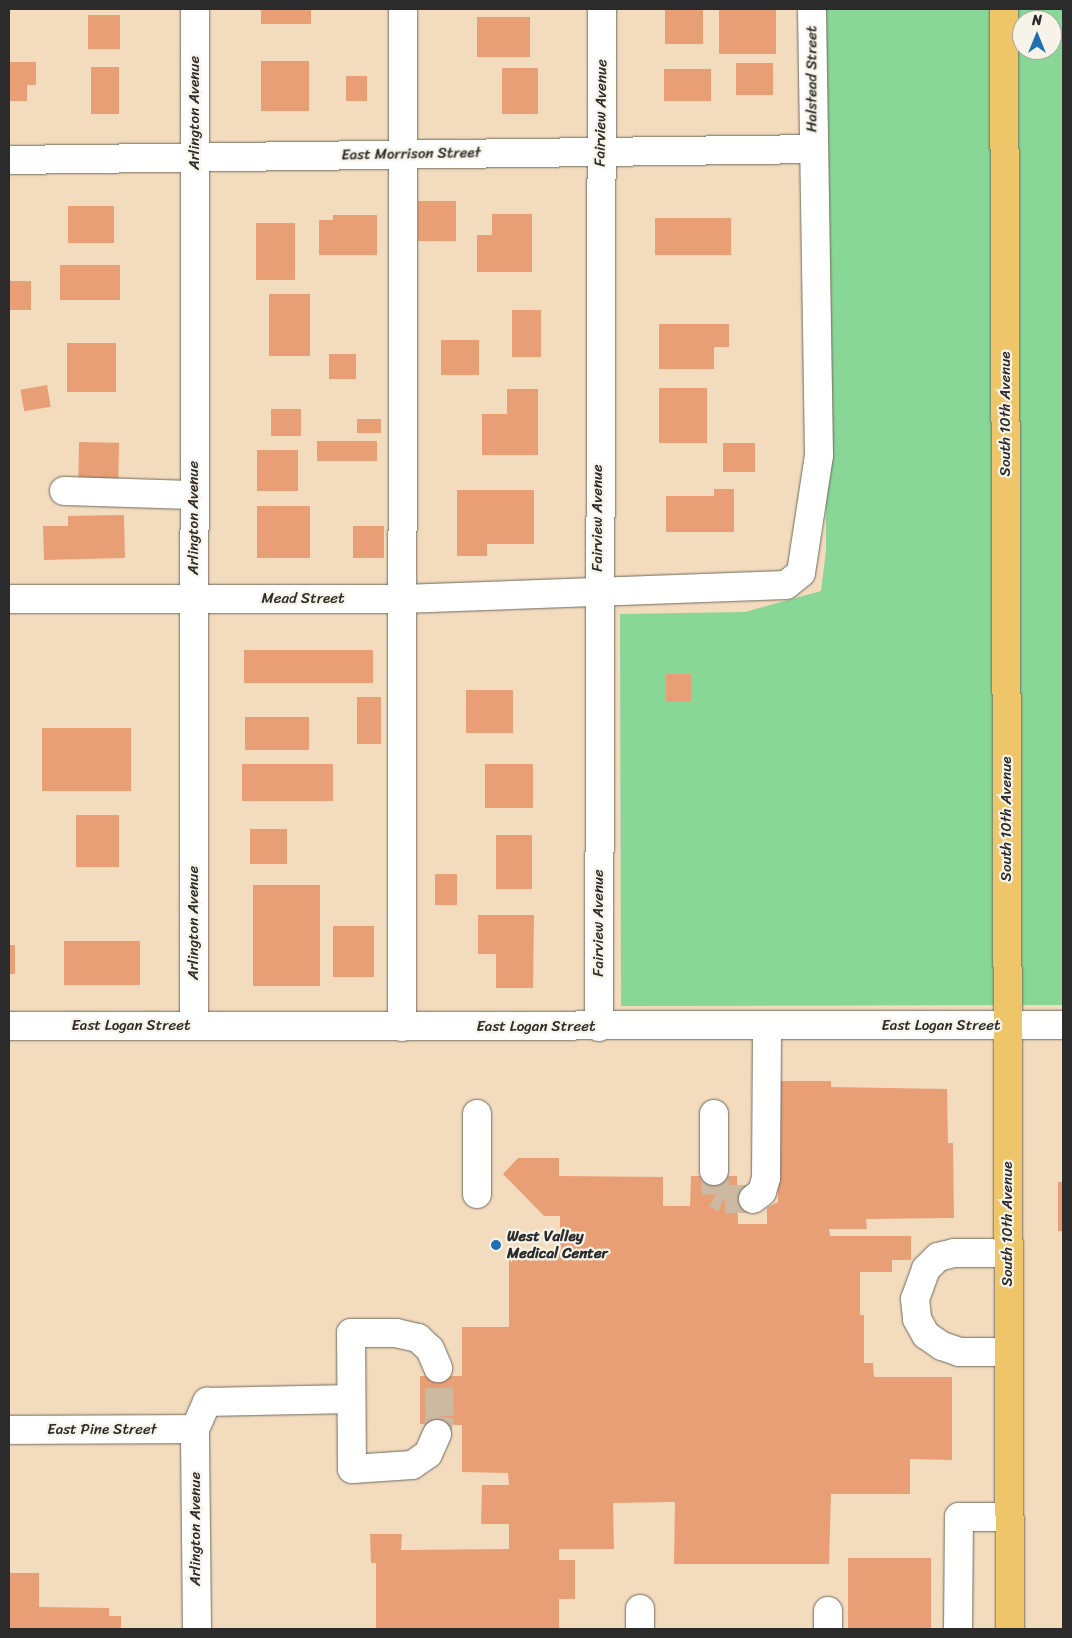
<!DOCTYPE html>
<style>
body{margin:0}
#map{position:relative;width:1072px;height:1638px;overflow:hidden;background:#f3dcbe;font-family:Sriracha,sans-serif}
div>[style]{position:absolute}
.green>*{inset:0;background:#88d796}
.building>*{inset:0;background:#e99f76;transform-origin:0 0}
.minor-tunnel>*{height:28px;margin-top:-14px;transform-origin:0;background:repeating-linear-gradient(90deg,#cbb9a1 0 28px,transparent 0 42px)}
.roads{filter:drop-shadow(0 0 1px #71695e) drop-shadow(0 0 1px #71695e)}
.minor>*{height:28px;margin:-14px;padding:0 14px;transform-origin:14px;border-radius:14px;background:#fff}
.major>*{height:28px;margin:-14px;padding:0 14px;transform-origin:14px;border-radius:14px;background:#eec569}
.dots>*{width:14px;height:14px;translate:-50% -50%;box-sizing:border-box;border:2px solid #f7f3e8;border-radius:50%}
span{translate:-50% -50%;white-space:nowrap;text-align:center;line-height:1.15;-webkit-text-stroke:4.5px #f7f3e8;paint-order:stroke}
.street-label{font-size:15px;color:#2b2b2b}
.poi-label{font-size:15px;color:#2b2b2b;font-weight:700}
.left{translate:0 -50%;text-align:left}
.frame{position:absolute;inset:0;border:10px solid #2b2b2b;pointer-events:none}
.north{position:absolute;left:1012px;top:10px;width:50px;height:50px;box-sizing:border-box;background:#f7f3e8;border:1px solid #a5a39c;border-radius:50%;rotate:0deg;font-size:14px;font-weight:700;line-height:20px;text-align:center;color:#2b2b2b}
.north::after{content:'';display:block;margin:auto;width:18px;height:22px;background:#1f6fb2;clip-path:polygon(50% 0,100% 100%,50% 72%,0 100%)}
</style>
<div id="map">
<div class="green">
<div style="clip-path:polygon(evenodd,824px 9px,1063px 9px,1063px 1005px,621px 1006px,620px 614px,745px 612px,821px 591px,826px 551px,824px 9px,1022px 20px,1052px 20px,1052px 50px,1022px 50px,1022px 20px)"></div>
</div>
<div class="building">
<div style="left:261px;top:9px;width:50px;height:15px"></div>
<div style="left:665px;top:9px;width:38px;height:35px"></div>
<div style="left:719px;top:9px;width:57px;height:45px"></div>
<div style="left:88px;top:15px;width:32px;height:34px"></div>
<div style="left:477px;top:17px;width:53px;height:40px"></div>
<div style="left:261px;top:61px;width:48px;height:50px"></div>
<div style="clip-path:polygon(9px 62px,36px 62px,36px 85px,27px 85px,27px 101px,9px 101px)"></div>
<div style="left:736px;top:63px;width:37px;height:32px"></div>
<div style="left:91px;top:67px;width:28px;height:47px"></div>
<div style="left:502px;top:68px;width:36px;height:46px"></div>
<div style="left:664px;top:69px;width:47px;height:32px"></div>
<div style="left:346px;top:76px;width:21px;height:25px"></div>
<div style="left:418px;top:201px;width:38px;height:40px"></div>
<div style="left:68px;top:206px;width:46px;height:37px"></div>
<div style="clip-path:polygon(492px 214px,532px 214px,532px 272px,477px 272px,477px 235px,492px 235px)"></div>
<div style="clip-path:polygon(333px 215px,377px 215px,377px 255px,319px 255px,319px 220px,333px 220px)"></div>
<div style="left:731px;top:218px;width:37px;height:76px;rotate:90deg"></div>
<div style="left:256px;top:223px;width:39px;height:57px"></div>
<div style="left:60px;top:265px;width:60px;height:35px"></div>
<div style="left:9px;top:281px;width:22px;height:29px"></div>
<div style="left:269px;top:294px;width:41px;height:62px"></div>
<div style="left:512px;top:310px;width:29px;height:47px"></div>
<div style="clip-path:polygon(659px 324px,729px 324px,729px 347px,714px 347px,714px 369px,659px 369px)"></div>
<div style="left:441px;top:340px;width:38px;height:35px"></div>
<div style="left:67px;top:343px;width:49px;height:49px"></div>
<div style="left:329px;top:354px;width:27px;height:25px"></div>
<div style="left:47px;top:385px;width:22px;height:27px;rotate:80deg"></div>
<div style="left:659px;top:388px;width:48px;height:55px"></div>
<div style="clip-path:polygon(507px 389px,538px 389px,538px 455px,482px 455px,482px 414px,507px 414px)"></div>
<div style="left:271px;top:409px;width:30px;height:27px"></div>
<div style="left:357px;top:419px;width:24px;height:14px"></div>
<div style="left:317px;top:441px;width:60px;height:20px"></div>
<div style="left:79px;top:442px;width:40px;height:44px;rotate:1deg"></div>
<div style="left:723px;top:443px;width:32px;height:29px"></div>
<div style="left:257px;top:450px;width:41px;height:41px"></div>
<div style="clip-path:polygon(714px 489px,734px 489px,734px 532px,666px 532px,666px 496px,714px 496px)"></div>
<div style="clip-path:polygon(457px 490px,534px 490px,534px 544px,487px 544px,487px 556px,457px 556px)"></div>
<div style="left:257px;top:506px;width:53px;height:52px"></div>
<div style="clip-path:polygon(124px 515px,125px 558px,44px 560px,43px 526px,68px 526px,68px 516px)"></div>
<div style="left:353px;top:526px;width:31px;height:32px"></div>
<div style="left:244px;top:650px;width:129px;height:33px"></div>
<div style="left:666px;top:674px;width:25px;height:28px"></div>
<div style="left:466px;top:690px;width:47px;height:43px"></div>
<div style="left:357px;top:697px;width:24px;height:47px"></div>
<div style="left:245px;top:717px;width:64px;height:33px"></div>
<div style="left:131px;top:728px;width:63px;height:89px;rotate:90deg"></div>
<div style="left:242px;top:764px;width:91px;height:37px"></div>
<div style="left:485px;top:764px;width:48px;height:44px"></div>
<div style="left:76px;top:815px;width:43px;height:52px"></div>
<div style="left:250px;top:829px;width:37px;height:35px"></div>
<div style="left:496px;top:835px;width:36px;height:54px"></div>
<div style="left:435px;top:874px;width:22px;height:31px"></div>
<div style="left:253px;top:885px;width:67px;height:101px"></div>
<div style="clip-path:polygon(478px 915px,534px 915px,533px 988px,496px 988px,496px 954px,478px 954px)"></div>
<div style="left:333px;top:926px;width:41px;height:51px"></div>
<div style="left:64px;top:941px;width:76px;height:44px"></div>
<div style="left:9px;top:945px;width:6px;height:29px"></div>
<div style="clip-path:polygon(777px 1081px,831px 1081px,831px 1087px,947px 1089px,948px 1143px,953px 1143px,954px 1218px,866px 1219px,867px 1229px,829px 1229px,830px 1236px,911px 1236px,911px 1260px,892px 1260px,892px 1272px,860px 1272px,860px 1315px,864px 1315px,864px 1363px,873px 1363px,874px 1377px,952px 1377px,952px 1460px,910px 1459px,910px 1494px,831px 1494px,829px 1564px,674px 1564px,675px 1502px,613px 1503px,614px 1549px,559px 1549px,559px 1560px,575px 1560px,575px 1599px,559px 1599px,559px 1629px,376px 1629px,376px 1563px,371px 1563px,370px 1534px,402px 1534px,401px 1550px,509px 1549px,509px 1524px,481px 1524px,482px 1485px,509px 1485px,508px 1473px,462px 1472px,462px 1425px,420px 1424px,420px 1376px,462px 1376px,462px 1327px,509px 1327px,509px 1251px,560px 1251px,560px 1216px,544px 1216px,503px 1174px,518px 1158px,559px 1158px,559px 1176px,663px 1177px,663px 1206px,690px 1206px,691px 1176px,737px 1176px,738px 1224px,767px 1224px,767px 1208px,778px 1202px)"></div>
<div style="left:1058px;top:1182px;width:5px;height:49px"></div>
<div style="left:848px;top:1558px;width:83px;height:71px"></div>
<div style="clip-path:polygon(9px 1573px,39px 1573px,39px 1607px,109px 1608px,109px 1616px,121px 1616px,121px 1629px,9px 1629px)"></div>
</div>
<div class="minor-tunnel">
<div style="left:714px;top:1171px;width:23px;rotate:85deg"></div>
<div style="left:716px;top:1194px;width:10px;rotate:29deg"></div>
<div style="left:725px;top:1199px;width:28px"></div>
<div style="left:437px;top:1434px;width:18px;rotate:-81deg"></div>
<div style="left:440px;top:1416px;width:48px;rotate:-92.4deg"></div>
</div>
<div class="roads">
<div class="minor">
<div style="left:9px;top:160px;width:804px;rotate:-0.78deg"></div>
<div style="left:64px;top:491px;width:129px;rotate:1.8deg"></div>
<div style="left:9px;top:599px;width:393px"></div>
<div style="left:402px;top:599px;width:384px;rotate:-2.1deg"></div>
<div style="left:786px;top:585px;width:19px;rotate:-39deg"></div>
<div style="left:801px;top:573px;width:119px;rotate:-81.3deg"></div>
<div style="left:819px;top:455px;width:446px;rotate:-90.9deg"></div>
<div style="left:9px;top:1026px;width:1054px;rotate:-0.05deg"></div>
<div style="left:194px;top:1026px;width:1017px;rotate:-89.94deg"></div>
<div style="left:402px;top:1027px;width:1018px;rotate:-89.94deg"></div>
<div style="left:599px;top:1027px;width:1018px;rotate:-89.83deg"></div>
<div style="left:477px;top:1114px;width:80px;rotate:90deg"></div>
<div style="left:714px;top:1114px;width:57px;rotate:90deg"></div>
<div style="left:753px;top:1199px;width:11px;rotate:-38deg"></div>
<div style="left:762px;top:1192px;width:15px;rotate:-74deg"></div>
<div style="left:766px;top:1178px;width:151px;rotate:-89.6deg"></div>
<div style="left:1008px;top:1253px;width:54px;rotate:180deg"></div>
<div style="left:954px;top:1253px;width:16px;rotate:166deg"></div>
<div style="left:938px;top:1257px;width:17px;rotate:135deg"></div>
<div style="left:926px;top:1269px;width:32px;rotate:110deg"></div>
<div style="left:915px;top:1299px;width:20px;rotate:84deg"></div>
<div style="left:917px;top:1319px;width:18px;rotate:61deg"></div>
<div style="left:926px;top:1335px;width:19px;rotate:35deg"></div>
<div style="left:942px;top:1346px;width:18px;rotate:19deg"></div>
<div style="left:959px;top:1352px;width:49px"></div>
<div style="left:9px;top:1430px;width:186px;rotate:-0.3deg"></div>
<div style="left:437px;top:1434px;width:22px;rotate:114deg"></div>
<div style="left:428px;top:1454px;width:19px;rotate:145deg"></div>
<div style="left:412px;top:1465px;width:60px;rotate:176.2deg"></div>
<div style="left:352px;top:1469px;width:136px;rotate:-90.4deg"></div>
<div style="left:351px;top:1333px;width:45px"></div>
<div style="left:396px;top:1333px;width:23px;rotate:13deg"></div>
<div style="left:418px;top:1338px;width:16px;rotate:43deg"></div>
<div style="left:430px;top:1349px;width:21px;rotate:67deg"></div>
<div style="left:640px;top:1609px;width:20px;rotate:90deg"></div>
<div style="left:828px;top:1611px;width:18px;rotate:90deg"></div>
<div style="left:197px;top:1629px;width:200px;rotate:-90.6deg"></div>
<div style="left:195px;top:1429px;width:30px;rotate:-66deg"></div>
<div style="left:207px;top:1402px;width:144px;rotate:-1.2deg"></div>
<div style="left:958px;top:1629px;width:112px;rotate:-89.5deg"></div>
<div style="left:959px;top:1517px;width:50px"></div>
</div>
<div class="major">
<div style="left:1004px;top:9px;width:1620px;rotate:89.79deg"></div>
</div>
</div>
<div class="dots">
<div style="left:496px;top:1245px;background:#1f6fb2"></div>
</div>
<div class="street-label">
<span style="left:812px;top:79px;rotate:-90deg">Halstead Street</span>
<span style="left:195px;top:113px;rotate:-90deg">Arlington Avenue</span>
<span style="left:601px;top:113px;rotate:-89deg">Fairview Avenue</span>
<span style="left:411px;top:154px;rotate:-1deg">East Morrison Street</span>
<span style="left:1006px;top:414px;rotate:-90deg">South 10th Avenue</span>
<span style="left:194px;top:518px;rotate:-90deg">Arlington Avenue</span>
<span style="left:598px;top:518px;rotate:-90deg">Fairview Avenue</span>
<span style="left:303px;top:599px">Mead Street</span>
<span style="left:1007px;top:819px;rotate:-90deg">South 10th Avenue</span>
<span style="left:194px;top:923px;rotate:-90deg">Arlington Avenue</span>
<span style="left:599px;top:923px;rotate:-90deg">Fairview Avenue</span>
<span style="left:131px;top:1026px">East Logan Street</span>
<span style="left:941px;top:1026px">East Logan Street</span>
<span style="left:536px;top:1027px">East Logan Street</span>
<span style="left:1008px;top:1224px;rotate:-90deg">South 10th Avenue</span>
<span style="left:102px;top:1430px">East Pine Street</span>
<span style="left:196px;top:1529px;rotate:-90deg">Arlington Avenue</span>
</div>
<div class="poi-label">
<span class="left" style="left:507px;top:1245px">West Valley<br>Medical Center</span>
</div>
<div class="frame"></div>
<div class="north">N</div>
</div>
